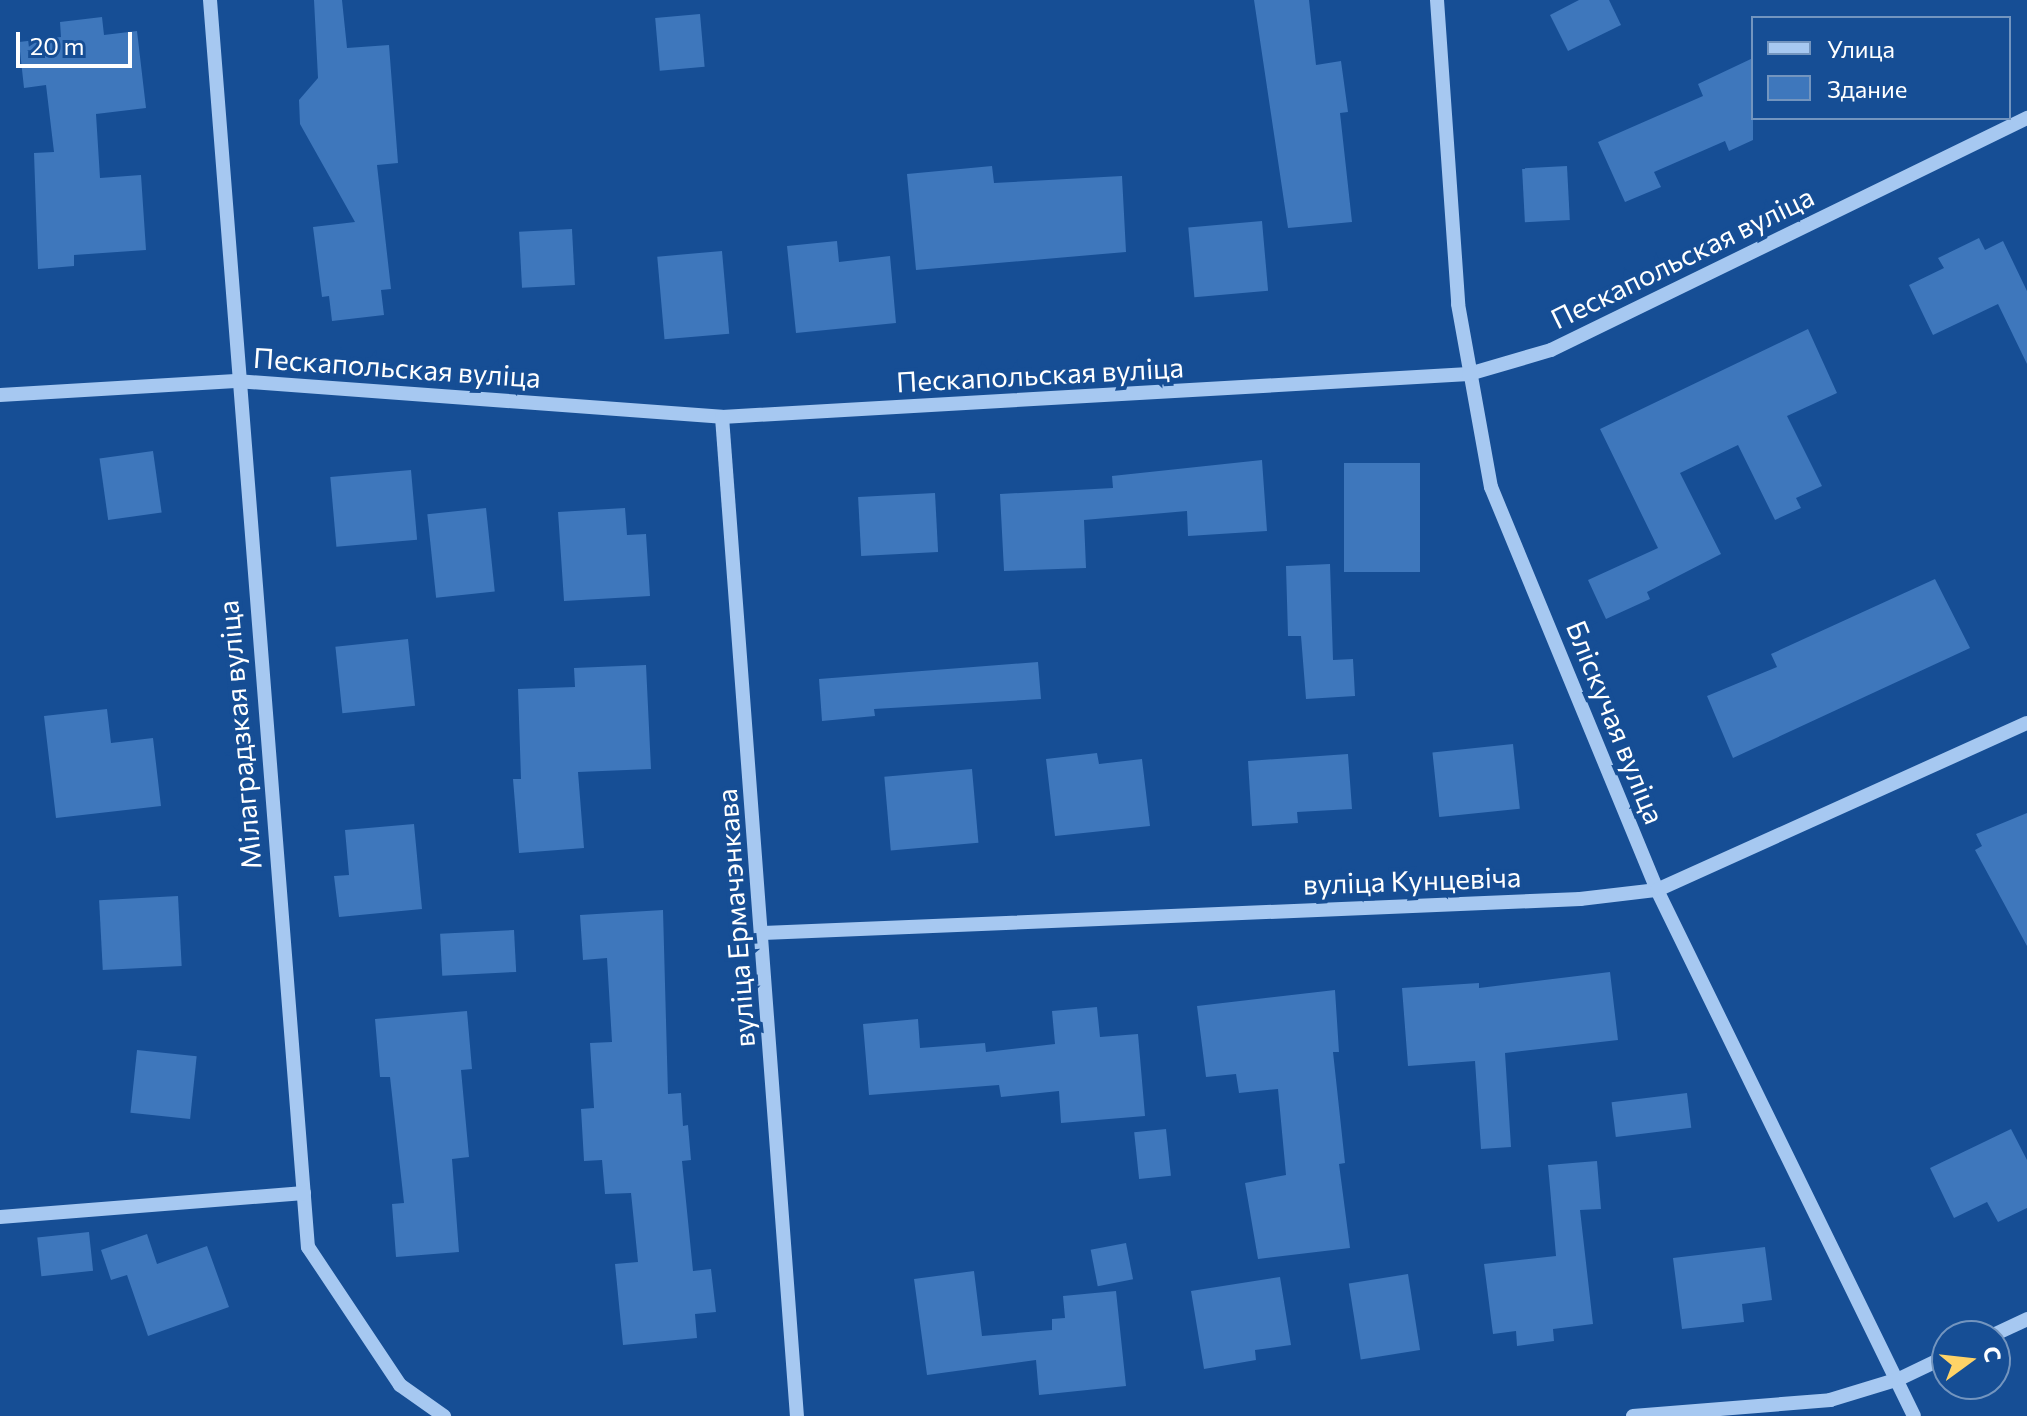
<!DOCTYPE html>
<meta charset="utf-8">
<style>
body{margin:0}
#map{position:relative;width:2027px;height:1416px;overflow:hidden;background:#164e95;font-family:Commissioner,sans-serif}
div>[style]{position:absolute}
.building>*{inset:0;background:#3e77bc;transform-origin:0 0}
.minor>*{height:14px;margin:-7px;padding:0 7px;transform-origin:7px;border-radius:7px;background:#a6c8f1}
span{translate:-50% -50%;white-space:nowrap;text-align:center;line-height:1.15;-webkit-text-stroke:8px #164e95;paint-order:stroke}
.street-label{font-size:28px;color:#fff}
.legend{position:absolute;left:1751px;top:16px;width:260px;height:104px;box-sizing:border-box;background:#164e95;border:2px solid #7395bf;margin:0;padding:10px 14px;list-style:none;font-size:24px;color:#fff}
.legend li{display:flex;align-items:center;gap:16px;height:40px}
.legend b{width:40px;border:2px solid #7395bf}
.north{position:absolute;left:1931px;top:1320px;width:80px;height:80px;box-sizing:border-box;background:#164e95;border:2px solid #7395bf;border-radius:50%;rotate:75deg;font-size:22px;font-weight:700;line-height:32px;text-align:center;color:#fff}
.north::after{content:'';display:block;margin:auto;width:28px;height:36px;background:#ffd367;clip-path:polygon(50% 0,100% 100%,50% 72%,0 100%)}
.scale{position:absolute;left:16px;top:32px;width:116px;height:36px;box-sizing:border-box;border:4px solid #fff;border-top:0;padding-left:10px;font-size:24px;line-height:28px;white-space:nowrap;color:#fff;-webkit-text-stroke:6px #164e95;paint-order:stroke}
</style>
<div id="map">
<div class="building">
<div style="clip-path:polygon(314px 0,342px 0,347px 48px,389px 45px,398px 163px,377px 165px,391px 289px,381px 290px,384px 315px,332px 321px,329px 296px,322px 297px,313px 227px,355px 222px,300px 124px,299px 100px,318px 78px)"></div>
<div style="clip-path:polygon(1254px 0,1309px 0,1316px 65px,1341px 61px,1348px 112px,1340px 113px,1352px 222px,1288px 228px)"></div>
<div style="clip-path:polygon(1579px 0,1609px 0,1621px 25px,1568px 51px,1550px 15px)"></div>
<div style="left:700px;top:14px;width:53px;height:45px;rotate:85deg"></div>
<div style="clip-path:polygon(102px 17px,104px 35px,137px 31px,146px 108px,96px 114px,100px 178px,141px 175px,146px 250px,74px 255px,74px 266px,38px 269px,34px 153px,54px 152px,46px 85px,24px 88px,19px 42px,61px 37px,60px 22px)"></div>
<div style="clip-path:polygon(1753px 58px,1753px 140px,1729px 151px,1725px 141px,1654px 172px,1661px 187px,1625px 202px,1598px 142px,1703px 96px,1698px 84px)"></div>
<div style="clip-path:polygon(992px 166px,994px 183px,1122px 176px,1126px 252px,916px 270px,907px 174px)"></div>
<div style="left:1567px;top:166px;width:54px;height:45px;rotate:87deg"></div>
<div style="left:1262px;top:221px;width:70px;height:74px;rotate:85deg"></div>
<div style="left:572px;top:229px;width:56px;height:53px;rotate:87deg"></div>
<div style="clip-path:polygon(1979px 238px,1985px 250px,2003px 241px,2027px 291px,2027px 364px,1998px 304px,1933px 335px,1909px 285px,1944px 268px,1938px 258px)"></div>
<div style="clip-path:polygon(837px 241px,839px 262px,890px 256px,896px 323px,796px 333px,787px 246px)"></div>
<div style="left:722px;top:251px;width:83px;height:65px;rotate:85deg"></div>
<div style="clip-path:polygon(1808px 329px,1837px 393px,1787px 416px,1822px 486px,1796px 498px,1801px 508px,1775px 520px,1738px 445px,1680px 473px,1721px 554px,1647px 592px,1650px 599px,1606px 619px,1588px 580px,1658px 548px,1600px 429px)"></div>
<div style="left:153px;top:451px;width:62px;height:54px;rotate:82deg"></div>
<div style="clip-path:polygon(1262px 460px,1267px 531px,1188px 536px,1187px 511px,1084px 520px,1086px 568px,1004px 571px,1000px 494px,1113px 488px,1112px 476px)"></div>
<div style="left:1344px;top:463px;width:76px;height:109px"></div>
<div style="left:411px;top:470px;width:70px;height:81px;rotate:85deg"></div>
<div style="left:935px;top:493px;width:59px;height:77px;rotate:87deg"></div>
<div style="left:486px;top:508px;width:84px;height:59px;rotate:84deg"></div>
<div style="clip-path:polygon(625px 508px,627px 535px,646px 534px,650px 596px,564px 601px,558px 512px)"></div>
<div style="clip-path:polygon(1330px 564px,1333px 660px,1353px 659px,1355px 696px,1306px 699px,1301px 636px,1288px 636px,1286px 566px)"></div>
<div style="clip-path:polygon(1935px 579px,1970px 648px,1733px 758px,1707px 696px,1777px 667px,1771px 654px)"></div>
<div style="left:408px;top:639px;width:67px;height:73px;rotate:84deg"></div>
<div style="clip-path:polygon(1038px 662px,1041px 699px,874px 709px,875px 716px,822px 721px,819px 679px)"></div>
<div style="clip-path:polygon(646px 665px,651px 769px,578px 772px,584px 848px,519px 853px,513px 779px,521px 779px,518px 689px,575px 687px,574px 668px)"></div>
<div style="clip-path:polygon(107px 709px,111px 743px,153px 738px,161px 806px,56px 818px,44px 716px)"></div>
<div style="left:1513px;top:744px;width:65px;height:81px;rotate:84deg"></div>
<div style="clip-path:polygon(1097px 753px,1099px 764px,1142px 759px,1150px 826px,1055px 836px,1046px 759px)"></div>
<div style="clip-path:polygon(1348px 754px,1352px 809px,1297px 812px,1298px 823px,1252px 826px,1248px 761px)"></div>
<div style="left:972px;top:769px;width:74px;height:88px;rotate:85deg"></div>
<div style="clip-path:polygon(2027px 813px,2027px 946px,1975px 850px,1982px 846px,1976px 834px)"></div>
<div style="clip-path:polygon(414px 824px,422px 909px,339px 917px,334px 876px,349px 875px,345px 830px)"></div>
<div style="left:178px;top:896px;width:70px;height:79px;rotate:87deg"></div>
<div style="clip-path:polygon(663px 910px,668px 1094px,681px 1093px,683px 1126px,688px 1125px,691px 1160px,682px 1161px,693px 1271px,711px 1269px,716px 1312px,695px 1314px,697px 1338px,623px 1345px,615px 1264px,638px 1262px,631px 1193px,605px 1194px,602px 1160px,584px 1161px,581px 1109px,594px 1108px,590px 1043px,612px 1042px,607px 958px,583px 960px,580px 915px)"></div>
<div style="left:514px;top:930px;width:42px;height:74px;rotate:87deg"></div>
<div style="clip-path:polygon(1610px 972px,1618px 1040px,1505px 1053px,1511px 1147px,1481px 1149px,1475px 1061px,1408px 1066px,1402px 988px,1479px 983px,1479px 988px)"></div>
<div style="clip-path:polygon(1335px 990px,1339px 1052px,1333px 1052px,1345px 1163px,1339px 1164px,1350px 1248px,1258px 1259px,1245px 1183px,1286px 1175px,1278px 1089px,1239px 1093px,1236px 1074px,1206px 1077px,1197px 1006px)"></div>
<div style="clip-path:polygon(1097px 1007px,1100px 1037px,1138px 1034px,1145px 1116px,1061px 1123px,1059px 1091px,1001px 1097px,999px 1085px,869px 1095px,863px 1024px,918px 1019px,920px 1048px,985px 1043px,986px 1052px,1055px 1044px,1052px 1011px)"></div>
<div style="clip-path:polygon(467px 1011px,472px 1069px,461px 1070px,469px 1157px,452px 1159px,459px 1252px,396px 1257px,392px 1204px,404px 1203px,390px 1077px,380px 1077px,375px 1019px)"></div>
<div style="left:137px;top:1050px;width:60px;height:63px;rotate:6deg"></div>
<div style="left:1687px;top:1093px;width:35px;height:76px;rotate:83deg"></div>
<div style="left:1166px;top:1129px;width:47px;height:32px;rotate:84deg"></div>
<div style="clip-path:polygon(2011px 1129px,2027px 1160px,2027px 1208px,1998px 1222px,1987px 1202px,1954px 1218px,1930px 1168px)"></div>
<div style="clip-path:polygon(1597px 1161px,1601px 1209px,1580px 1210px,1593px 1324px,1553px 1329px,1554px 1341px,1517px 1346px,1516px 1331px,1493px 1334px,1484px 1264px,1556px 1256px,1548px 1165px)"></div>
<div style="left:89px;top:1232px;width:39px;height:52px;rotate:84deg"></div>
<div style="clip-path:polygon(147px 1234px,157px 1264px,207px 1246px,229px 1307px,148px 1336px,127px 1275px,111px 1280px,101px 1250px)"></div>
<div style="left:1126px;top:1243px;width:37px;height:36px;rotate:79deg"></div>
<div style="clip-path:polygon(1765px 1247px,1772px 1300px,1742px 1304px,1744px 1322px,1682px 1329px,1673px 1258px)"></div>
<div style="clip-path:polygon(974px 1271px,982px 1336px,1052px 1330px,1052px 1319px,1065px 1318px,1063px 1296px,1116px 1291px,1126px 1386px,1039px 1395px,1036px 1360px,927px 1375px,914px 1279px)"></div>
<div style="left:1408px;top:1274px;width:77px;height:60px;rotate:81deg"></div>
<div style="clip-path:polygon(1280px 1277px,1291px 1345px,1255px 1350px,1256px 1360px,1204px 1369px,1191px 1291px)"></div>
</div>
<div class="minor">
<div style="left:210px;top:0;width:1251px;rotate:85.51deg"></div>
<div style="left:308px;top:1247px;width:166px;rotate:56.3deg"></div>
<div style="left:400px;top:1385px;width:54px;rotate:35.2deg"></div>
<div style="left:1437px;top:0;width:305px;rotate:86deg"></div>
<div style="left:1458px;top:304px;width:186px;rotate:79.8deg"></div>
<div style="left:1491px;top:487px;width:436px;rotate:67.6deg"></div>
<div style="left:1657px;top:890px;width:585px;rotate:63.96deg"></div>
<div style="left:0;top:395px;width:236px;rotate:-3.4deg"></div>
<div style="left:236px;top:381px;width:487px;rotate:4.2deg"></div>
<div style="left:722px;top:417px;width:748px;rotate:-3.29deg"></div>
<div style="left:1469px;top:374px;width:85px;rotate:-16.3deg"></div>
<div style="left:1551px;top:350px;width:530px;rotate:-25.98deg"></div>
<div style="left:722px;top:417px;width:1002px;rotate:85.71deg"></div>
<div style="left:763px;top:933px;width:818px;rotate:-2.38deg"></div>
<div style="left:1580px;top:899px;width:78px;rotate:-6.7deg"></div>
<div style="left:1657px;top:890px;width:406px;rotate:-24.3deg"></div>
<div style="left:0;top:1217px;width:305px;rotate:-4.5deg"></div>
<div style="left:1991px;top:1336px;width:40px;rotate:-25deg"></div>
<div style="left:1633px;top:1416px;width:198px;rotate:-4.6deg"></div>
<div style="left:1830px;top:1400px;width:72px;rotate:-16.9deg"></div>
<div style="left:1899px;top:1379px;width:53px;rotate:-25.6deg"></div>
</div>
<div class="street-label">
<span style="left:1682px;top:257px;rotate:-26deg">Пескапольская вуліца</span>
<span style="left:397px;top:367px;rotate:4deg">Пескапольская вуліца</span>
<span style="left:1040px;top:374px;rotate:-3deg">Пескапольская вуліца</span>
<span style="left:1616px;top:722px;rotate:68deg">Бліскучая вуліца</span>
<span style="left:239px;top:735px;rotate:-95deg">Мілаградзкая вуліца</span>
<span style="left:1412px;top:880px;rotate:-2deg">вуліца Кунцевіча</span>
<span style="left:735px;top:918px;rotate:-94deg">вуліца Ермачэнкава</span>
</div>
<ul class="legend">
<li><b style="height:10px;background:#a6c8f1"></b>Улица</li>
<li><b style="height:22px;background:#3e77bc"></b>Здание</li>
</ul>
<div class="north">С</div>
<div class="scale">20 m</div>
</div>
